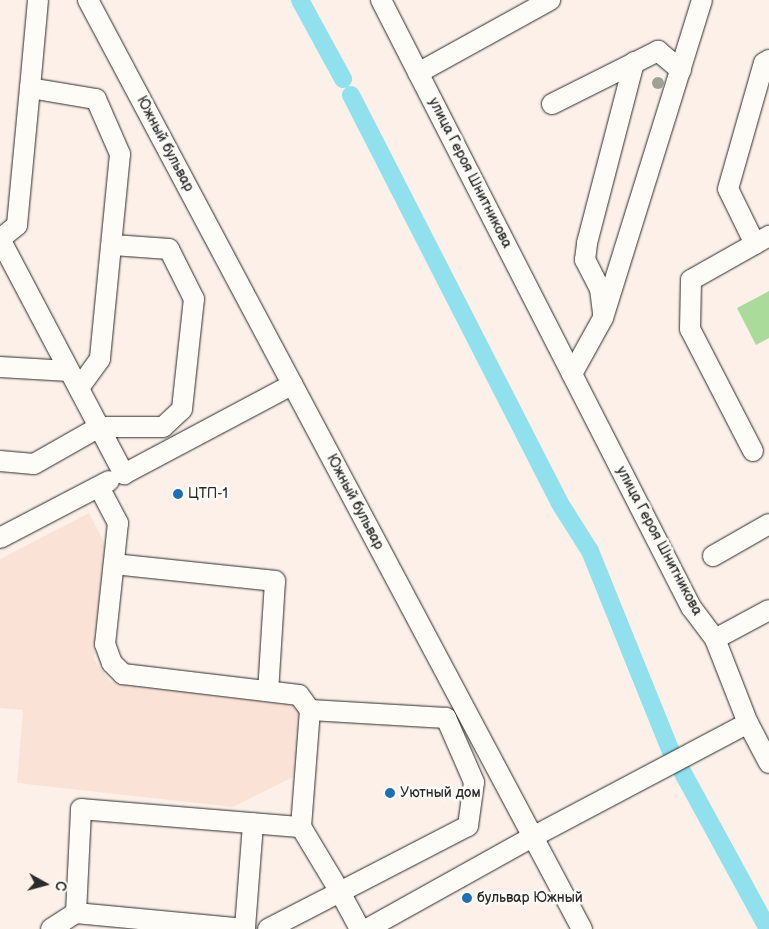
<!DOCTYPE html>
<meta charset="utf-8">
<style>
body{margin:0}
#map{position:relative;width:769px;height:929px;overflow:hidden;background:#fcf0e8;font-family:"Balsamiq Sans",sans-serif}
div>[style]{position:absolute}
.built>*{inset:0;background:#fbe2d7}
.green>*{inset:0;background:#aadb9b}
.canal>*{height:18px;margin:-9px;padding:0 9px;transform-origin:9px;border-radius:9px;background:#90e0ed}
.roads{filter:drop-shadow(0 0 1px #2b2b2b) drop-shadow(0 0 1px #2b2b2b)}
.minor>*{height:20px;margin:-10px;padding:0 10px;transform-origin:10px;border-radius:10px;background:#fdfcf7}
.trees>*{width:12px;height:12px;margin:-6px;border-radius:50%;background:#9ea193}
.dots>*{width:14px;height:14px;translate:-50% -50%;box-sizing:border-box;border:2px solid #fdfcf7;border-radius:50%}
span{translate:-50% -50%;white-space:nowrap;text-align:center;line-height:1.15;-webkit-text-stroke:5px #fdfcf7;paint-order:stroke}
.street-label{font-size:14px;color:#2b2b2b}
.poi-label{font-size:14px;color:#2b2b2b}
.left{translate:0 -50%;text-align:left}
.north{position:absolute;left:20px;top:859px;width:50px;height:50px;-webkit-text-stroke:4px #fdfcf7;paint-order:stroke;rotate:97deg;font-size:14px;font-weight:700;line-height:20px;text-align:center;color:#2b2b2b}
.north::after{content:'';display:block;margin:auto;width:18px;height:22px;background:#2b2b2b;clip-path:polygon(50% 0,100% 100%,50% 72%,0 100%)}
</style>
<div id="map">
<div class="built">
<div style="clip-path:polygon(89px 513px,105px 544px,94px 659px,110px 681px,298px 705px,306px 714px,299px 774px,233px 807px,17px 783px,23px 710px,0 708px,0 559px)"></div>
</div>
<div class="green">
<div style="clip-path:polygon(769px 291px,769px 338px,756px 345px,737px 308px)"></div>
</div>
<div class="canal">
<div style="left:300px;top:0;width:90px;rotate:61.4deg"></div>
<div style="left:351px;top:95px;width:457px;rotate:62.9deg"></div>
<div style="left:559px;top:502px;width:58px;rotate:57.7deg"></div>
<div style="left:590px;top:551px;width:216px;rotate:68deg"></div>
<div style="left:671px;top:751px;width:203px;rotate:61.4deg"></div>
</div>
<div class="roads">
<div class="minor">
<div style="left:88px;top:0;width:1052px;rotate:62deg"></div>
<div style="left:381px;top:0;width:682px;rotate:62.95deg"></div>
<div style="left:691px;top:607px;width:40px;rotate:53deg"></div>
<div style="left:715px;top:639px;width:90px;rotate:68.6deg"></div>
<div style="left:748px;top:723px;width:45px;rotate:62.3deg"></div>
<div style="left:418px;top:73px;width:151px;rotate:-28.9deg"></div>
<div style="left:30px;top:88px;width:88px;rotate:-84.8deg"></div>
<div style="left:552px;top:104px;width:119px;rotate:-26.6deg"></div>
<div style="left:658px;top:51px;width:30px;rotate:40deg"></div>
<div style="left:0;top:239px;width:22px;rotate:-39deg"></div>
<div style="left:17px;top:225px;width:138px;rotate:-84.6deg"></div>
<div style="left:30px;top:88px;width:67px;rotate:9.5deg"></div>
<div style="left:96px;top:99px;width:60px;rotate:66.4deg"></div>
<div style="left:120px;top:154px;width:206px;rotate:95.6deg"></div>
<div style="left:100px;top:359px;width:36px;rotate:126deg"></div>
<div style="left:0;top:239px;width:266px;rotate:62.2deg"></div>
<div style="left:124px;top:474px;width:191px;rotate:-28deg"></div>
<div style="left:755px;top:244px;width:61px;rotate:-116.1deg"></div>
<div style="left:728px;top:189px;width:131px;rotate:-74.1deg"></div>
<div style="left:764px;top:63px;width:6px;rotate:-31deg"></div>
<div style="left:603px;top:313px;width:24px;rotate:-97deg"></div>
<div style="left:600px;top:289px;width:33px;rotate:-117deg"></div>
<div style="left:585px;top:260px;width:17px;rotate:-83deg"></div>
<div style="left:587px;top:243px;width:187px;rotate:-75.4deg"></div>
<div style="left:0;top:367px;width:69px;rotate:3.3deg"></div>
<div style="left:572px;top:374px;width:64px;rotate:-61deg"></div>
<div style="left:603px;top:318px;width:333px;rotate:-72.7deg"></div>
<div style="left:753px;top:451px;width:137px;rotate:-117.3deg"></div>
<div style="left:690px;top:329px;width:49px;rotate:-88.8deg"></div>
<div style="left:691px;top:280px;width:90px;rotate:-29.4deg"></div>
<div style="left:0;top:461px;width:34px;rotate:5deg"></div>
<div style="left:34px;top:464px;width:75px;rotate:-29.6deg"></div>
<div style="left:99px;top:427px;width:64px"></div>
<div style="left:163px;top:427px;width:26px;rotate:-43deg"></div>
<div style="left:182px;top:409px;width:111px;rotate:-83.8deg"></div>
<div style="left:194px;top:299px;width:56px;rotate:-116.6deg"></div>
<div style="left:169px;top:249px;width:56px;rotate:-175.9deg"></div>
<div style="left:99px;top:487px;width:41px;rotate:62.2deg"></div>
<div style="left:118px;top:523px;width:122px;rotate:96.1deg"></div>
<div style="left:105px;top:644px;width:20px;rotate:70deg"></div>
<div style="left:112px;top:663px;width:16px;rotate:45deg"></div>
<div style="left:123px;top:674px;width:177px;rotate:6.8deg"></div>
<div style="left:299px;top:695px;width:19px;rotate:54deg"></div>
<div style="left:0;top:538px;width:123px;rotate:-27.6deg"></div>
<div style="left:713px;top:556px;width:64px;rotate:-29.7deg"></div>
<div style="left:114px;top:564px;width:162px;rotate:6deg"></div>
<div style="left:275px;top:581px;width:110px;rotate:93.6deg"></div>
<div style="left:715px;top:639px;width:61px;rotate:-28.2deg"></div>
<div style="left:245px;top:928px;width:105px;rotate:-85.6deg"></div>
<div style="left:51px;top:929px;width:30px;rotate:-33deg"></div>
<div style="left:245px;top:929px;width:170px;rotate:-174.6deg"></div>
<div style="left:76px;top:913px;width:104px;rotate:-87.2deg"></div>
<div style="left:81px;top:809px;width:221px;rotate:4.7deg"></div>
<div style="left:268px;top:929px;width:81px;rotate:-27.2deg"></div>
<div style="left:340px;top:892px;width:144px;rotate:-27.3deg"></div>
<div style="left:468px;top:826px;width:44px;rotate:-82.2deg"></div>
<div style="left:474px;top:782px;width:70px;rotate:-113.6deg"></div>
<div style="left:446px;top:718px;width:136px;rotate:-176.6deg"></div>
<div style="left:310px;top:710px;width:117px;rotate:94.4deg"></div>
<div style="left:301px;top:827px;width:76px;rotate:59deg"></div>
<div style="left:340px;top:892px;width:42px;rotate:61.6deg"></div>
<div style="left:367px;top:929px;width:183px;rotate:-29.1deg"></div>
<div style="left:527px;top:840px;width:250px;rotate:-27.9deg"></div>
</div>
</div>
<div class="trees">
<div style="left:658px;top:83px"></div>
</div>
<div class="dots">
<div style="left:178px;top:494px;background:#1f6fb2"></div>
<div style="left:390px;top:793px;background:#1f6fb2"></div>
<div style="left:467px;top:898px;background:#1f6fb2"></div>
</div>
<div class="street-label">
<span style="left:165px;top:144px;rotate:62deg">Южный бульвар</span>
<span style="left:470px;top:173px;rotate:63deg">улица Героя Шнитникова</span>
<span style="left:355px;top:502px;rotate:62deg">Южный бульвар</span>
<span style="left:659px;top:541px;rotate:62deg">улица Героя Шнитникова</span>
</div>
<div class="poi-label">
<span class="left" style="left:188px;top:494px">ЦТП-1</span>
<span class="left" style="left:400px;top:793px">Уютный дом</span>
<span class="left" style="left:477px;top:898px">бульвар Южный</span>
</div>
<div class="north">С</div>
</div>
